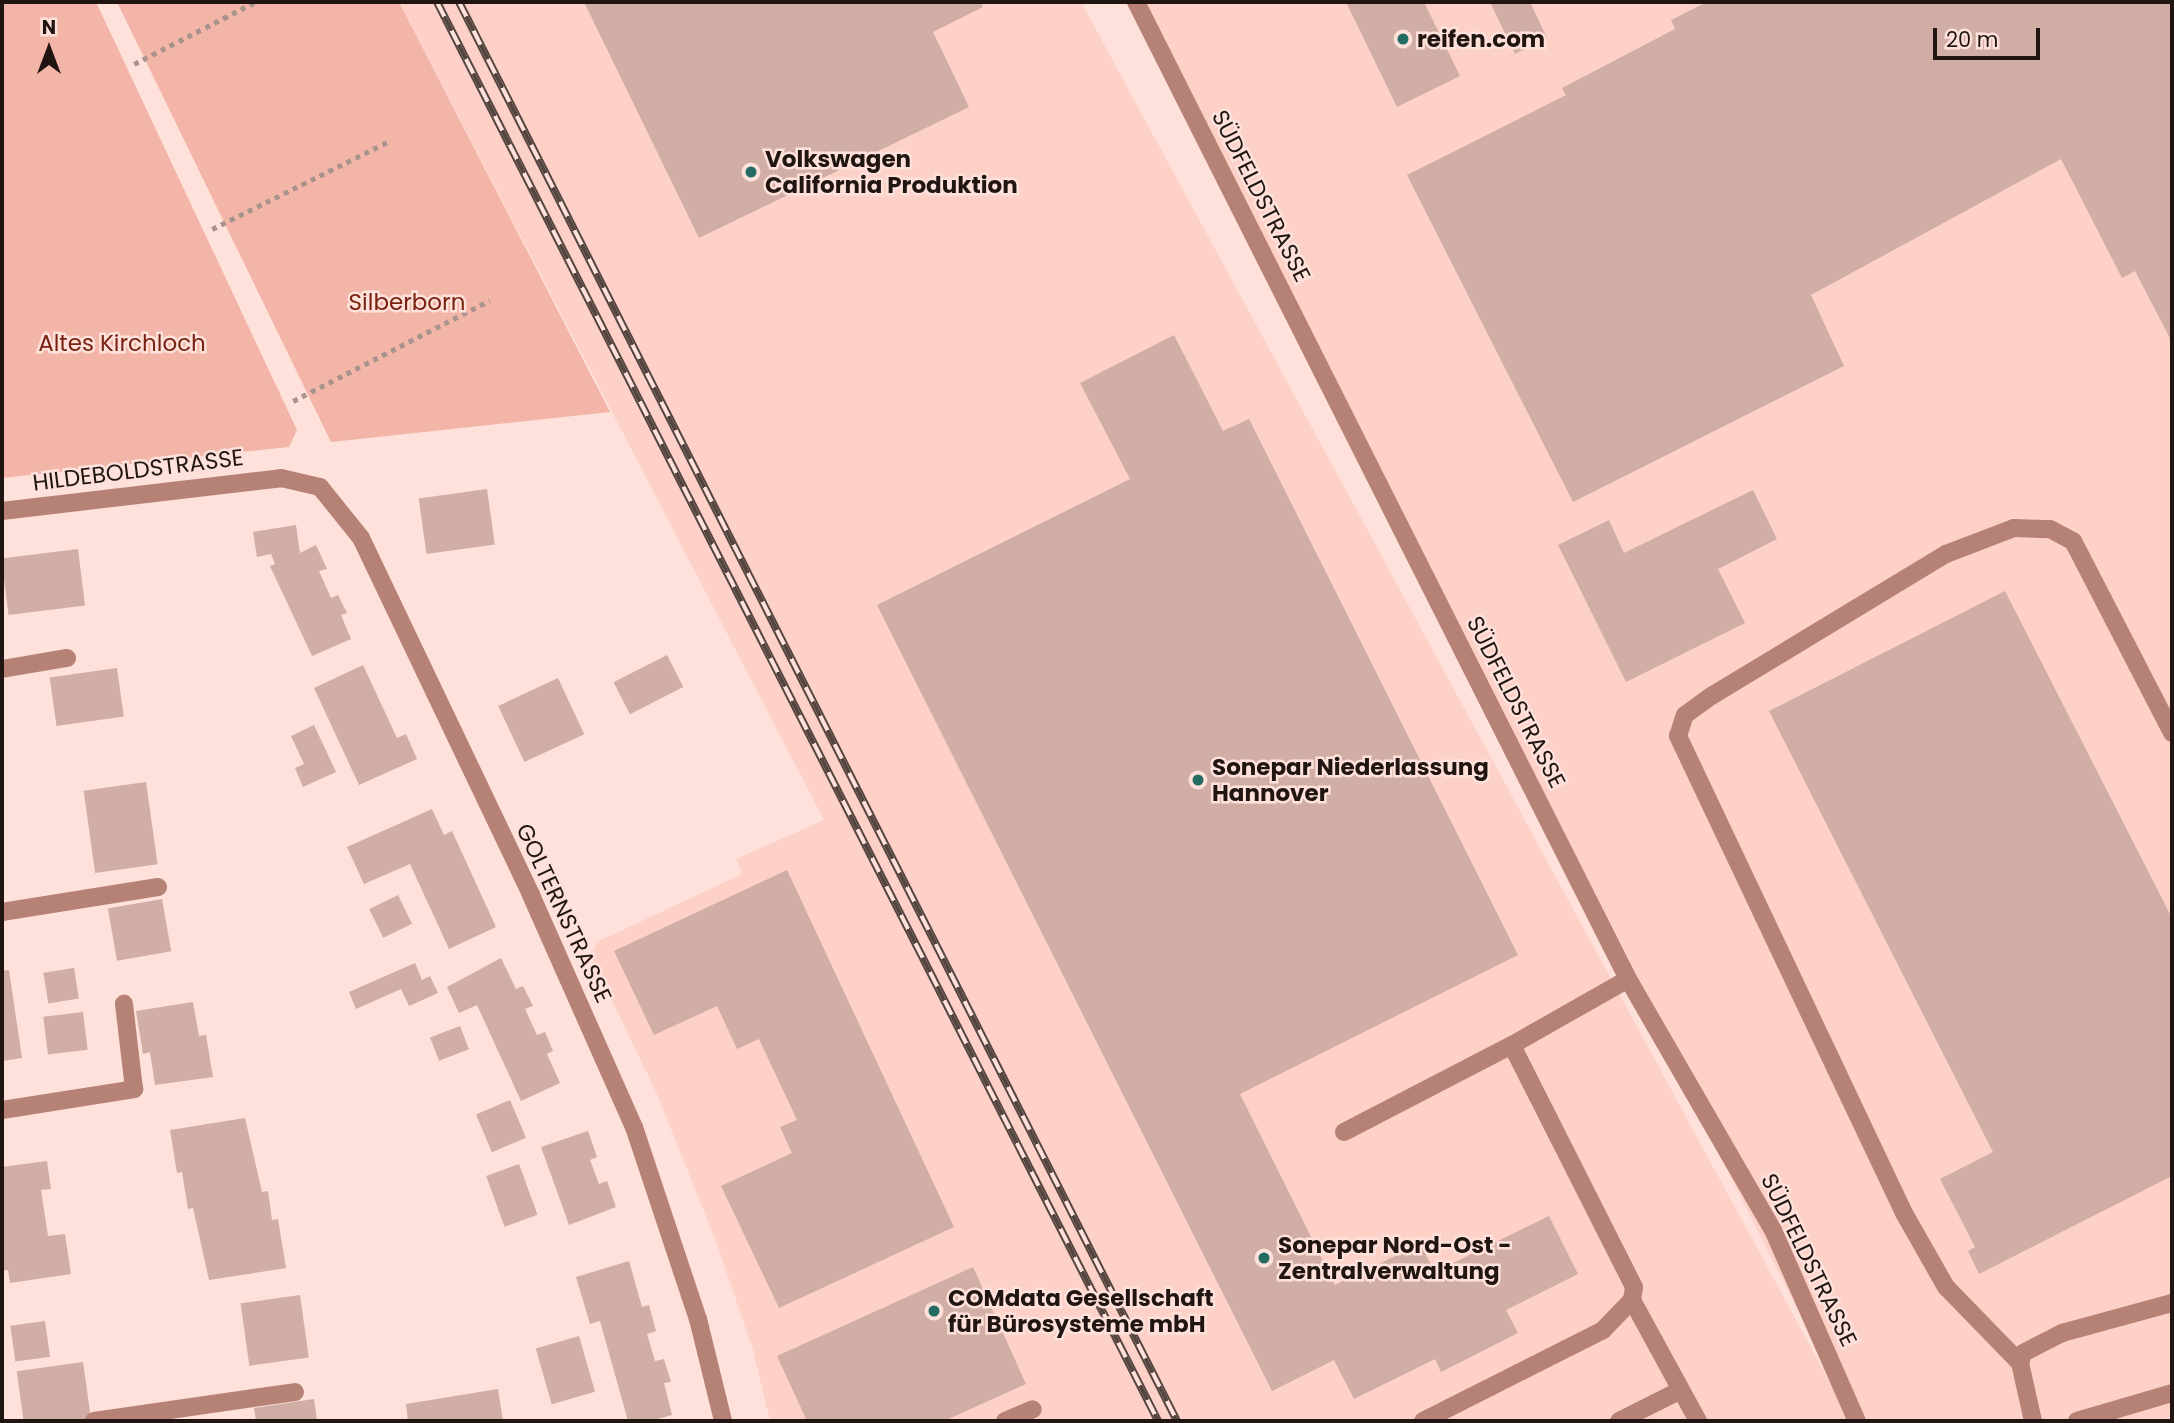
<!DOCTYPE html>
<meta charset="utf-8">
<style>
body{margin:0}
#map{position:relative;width:2174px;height:1423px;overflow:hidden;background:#fee1da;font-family:Poppins,sans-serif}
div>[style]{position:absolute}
.built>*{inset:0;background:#fdd1c7}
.green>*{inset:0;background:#f3b5a7}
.building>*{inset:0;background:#d0ada5;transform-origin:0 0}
.path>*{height:4.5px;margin-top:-2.25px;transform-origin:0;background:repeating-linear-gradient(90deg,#a9938d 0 5px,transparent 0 10px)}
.minor>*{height:18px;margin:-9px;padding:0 9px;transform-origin:9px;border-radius:9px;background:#b78276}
.rail>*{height:8px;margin-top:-4px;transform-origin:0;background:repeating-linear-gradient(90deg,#fee1da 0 16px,#554541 0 32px);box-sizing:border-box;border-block:2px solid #554541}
.dots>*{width:19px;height:19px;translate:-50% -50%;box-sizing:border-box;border:4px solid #fee1da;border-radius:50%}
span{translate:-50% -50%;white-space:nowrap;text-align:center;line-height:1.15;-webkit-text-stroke:5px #fee1da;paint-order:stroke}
.poi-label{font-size:23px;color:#211512;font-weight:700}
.left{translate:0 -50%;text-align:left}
.street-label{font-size:23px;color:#211512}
.park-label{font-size:23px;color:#792412}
.frame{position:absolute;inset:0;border:4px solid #211512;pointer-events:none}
.north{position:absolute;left:14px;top:14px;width:70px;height:70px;-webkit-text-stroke:5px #fee1da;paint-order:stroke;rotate:0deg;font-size:19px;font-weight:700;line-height:28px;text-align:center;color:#211512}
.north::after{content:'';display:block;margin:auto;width:24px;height:32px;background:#211512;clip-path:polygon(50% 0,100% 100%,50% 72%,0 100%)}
.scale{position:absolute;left:1933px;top:28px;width:107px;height:32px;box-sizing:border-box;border:4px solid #211512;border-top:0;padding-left:9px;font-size:21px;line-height:24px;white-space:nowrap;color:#211512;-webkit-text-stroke:5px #fee1da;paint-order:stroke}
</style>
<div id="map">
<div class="built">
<div style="clip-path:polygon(399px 2px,1081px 2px,1851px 1421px,770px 1421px,753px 1350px,716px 1241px,656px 1092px,591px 957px,597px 942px,742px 874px,736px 859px,824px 820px)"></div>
<div style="clip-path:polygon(1136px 2px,2172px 2px,2172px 1421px,1854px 1421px)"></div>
</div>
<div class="green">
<div style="clip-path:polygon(2px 2px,96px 2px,297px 430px,289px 447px,2px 478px)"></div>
<div style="clip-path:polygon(117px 2px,399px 2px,610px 412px,331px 442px)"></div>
</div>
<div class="building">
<div style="clip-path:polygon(584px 2px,980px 2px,983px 7px,933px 32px,969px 107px,699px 238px)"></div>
<div style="clip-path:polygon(1346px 2px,1424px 2px,1460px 76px,1397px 107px)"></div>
<div style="clip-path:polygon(1490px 2px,1530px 2px,1547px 38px,1515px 54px)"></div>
<div style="clip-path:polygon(1707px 2px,2172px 2px,2172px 342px,2135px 271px,2122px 278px,2061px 159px,1811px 295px,1844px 366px,1573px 502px,1407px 175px,1566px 95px,1562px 88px,1675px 29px,1671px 20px)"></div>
<div style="clip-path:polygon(1174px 335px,1223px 431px,1249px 419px,1518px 955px,1240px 1094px,1335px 1285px,1420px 1244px,1435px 1272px,1549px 1216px,1578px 1274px,1506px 1310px,1518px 1333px,1441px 1372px,1435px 1359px,1354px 1399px,1334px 1360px,1272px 1391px,877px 605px,1130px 479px,1080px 383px)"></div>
<div style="left:487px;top:489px;width:56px;height:69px;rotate:82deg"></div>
<div style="clip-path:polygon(1753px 490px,1777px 539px,1718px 569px,1745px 623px,1626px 682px,1558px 545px,1609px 520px,1624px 553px)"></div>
<div style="clip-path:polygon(296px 525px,300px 553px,316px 545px,327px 569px,319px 571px,331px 598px,338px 595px,347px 613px,341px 615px,351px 639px,312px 656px,270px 566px,275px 564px,271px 554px,257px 557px,253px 532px)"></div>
<div style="left:78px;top:549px;width:57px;height:77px;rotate:83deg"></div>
<div style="clip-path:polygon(2005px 591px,2172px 918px,2172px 1176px,1979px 1274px,1968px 1251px,1975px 1247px,1940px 1179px,1993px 1152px,1769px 711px)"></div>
<div style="left:667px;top:655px;width:36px;height:60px;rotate:63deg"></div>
<div style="clip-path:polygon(363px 665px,397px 738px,406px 734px,417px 759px,359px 785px,314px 688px)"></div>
<div style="left:117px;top:668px;width:49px;height:68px;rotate:82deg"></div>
<div style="left:558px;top:678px;width:62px;height:66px;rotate:65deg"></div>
<div style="clip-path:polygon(314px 725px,336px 772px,303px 787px,295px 768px,304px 764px,291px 736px)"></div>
<div style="left:146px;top:782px;width:83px;height:63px;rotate:82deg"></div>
<div style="clip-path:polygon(432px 809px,444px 835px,452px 831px,496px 927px,449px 949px,410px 864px,364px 884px,347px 847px)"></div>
<div style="clip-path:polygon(787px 870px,954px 1227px,779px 1308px,721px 1186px,792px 1153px,780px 1127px,797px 1120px,759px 1039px,737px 1049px,717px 1006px,654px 1035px,614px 951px)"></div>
<div style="left:398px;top:895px;width:32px;height:32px;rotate:64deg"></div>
<div style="left:162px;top:899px;width:53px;height:55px;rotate:80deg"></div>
<div style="clip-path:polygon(501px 958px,516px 989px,523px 986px,533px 1006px,525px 1009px,537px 1035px,545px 1032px,553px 1051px,547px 1054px,560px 1083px,521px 1101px,477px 1005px,459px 1013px,447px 987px)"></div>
<div style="clip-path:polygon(415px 963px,422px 980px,430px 976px,438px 993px,409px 1006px,401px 989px,356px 1009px,349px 992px)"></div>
<div style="left:74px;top:968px;width:31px;height:31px;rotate:81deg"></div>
<div style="clip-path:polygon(9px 970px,22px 1058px,2px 1061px,2px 971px)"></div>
<div style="clip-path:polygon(193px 1002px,199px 1036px,206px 1035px,213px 1077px,155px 1085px,150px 1052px,143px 1054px,136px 1011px)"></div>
<div style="left:83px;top:1012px;width:38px;height:40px;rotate:83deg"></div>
<div style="left:460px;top:1026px;width:25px;height:32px;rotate:69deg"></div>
<div style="left:510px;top:1100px;width:41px;height:37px;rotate:67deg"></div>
<div style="clip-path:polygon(245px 1118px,262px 1192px,268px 1191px,272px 1220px,278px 1219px,286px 1268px,209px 1280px,193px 1208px,188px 1209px,182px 1172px,177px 1173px,170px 1130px)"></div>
<div style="clip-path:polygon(588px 1131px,597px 1157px,590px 1160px,599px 1184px,607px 1181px,616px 1207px,569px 1225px,541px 1147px)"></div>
<div style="clip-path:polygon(47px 1161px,51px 1189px,41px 1190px,48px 1236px,65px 1234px,71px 1274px,10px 1283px,8px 1270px,2px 1271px,2px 1167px)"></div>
<div style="left:519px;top:1164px;width:54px;height:35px;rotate:70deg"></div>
<div style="clip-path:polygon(629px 1261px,642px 1307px,649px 1305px,656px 1331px,647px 1334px,655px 1361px,664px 1359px,671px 1382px,664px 1383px,672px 1415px,650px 1421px,628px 1421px,600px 1321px,590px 1324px,576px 1277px)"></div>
<div style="clip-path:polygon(973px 1267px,1026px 1384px,944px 1421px,807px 1421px,777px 1356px)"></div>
<div style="left:300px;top:1295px;width:63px;height:60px;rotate:82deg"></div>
<div style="left:45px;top:1321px;width:36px;height:35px;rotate:82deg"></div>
<div style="left:579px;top:1336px;width:58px;height:45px;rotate:74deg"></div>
<div style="left:83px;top:1362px;width:57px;height:67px;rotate:82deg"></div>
<div style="clip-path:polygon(498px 1389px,503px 1421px,408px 1421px,406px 1404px)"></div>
<div style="clip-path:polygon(314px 1399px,317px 1421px,256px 1421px,254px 1408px)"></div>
</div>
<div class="path">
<div style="left:134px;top:64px;width:136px;rotate:-27.1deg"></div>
<div style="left:212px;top:229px;width:198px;rotate:-26.4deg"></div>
<div style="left:293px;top:401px;width:221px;rotate:-27.1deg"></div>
</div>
<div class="minor">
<div style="left:1136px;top:2px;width:1094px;rotate:63.27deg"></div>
<div style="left:1628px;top:979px;width:290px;rotate:60deg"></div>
<div style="left:1773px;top:1230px;width:209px;rotate:66.3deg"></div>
<div style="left:2px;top:511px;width:281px;rotate:-6.7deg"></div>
<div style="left:281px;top:478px;width:40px;rotate:13deg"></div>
<div style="left:320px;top:487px;width:65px;rotate:51.2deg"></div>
<div style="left:361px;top:538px;width:395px;rotate:64.5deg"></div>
<div style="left:531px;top:895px;width:254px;rotate:66.1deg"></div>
<div style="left:634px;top:1127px;width:202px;rotate:71.6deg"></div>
<div style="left:698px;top:1319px;width:105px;rotate:76.2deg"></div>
<div style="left:2px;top:669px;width:66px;rotate:-9.6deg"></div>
<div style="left:2px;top:912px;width:158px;rotate:-9.1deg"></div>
<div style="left:2px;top:1110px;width:134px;rotate:-9deg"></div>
<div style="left:134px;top:1089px;width:86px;rotate:-96.7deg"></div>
<div style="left:1344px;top:1132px;width:189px;rotate:-27.4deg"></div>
<div style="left:1632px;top:1300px;width:138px;rotate:61.4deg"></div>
<div style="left:2020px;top:1363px;width:106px;rotate:-134.2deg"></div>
<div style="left:1946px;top:1287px;width:85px;rotate:-119.6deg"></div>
<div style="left:1904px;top:1213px;width:528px;rotate:-115.35deg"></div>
<div style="left:1678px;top:736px;width:22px;rotate:-72deg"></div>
<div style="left:1685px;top:715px;width:34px;rotate:-36deg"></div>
<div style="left:1713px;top:695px;width:272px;rotate:-31.2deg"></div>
<div style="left:1946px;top:554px;width:73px;rotate:-20.9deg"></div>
<div style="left:2014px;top:528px;width:36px;rotate:2deg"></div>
<div style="left:2050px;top:529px;width:26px;rotate:28deg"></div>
<div style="left:2073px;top:541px;width:216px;rotate:62.7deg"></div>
<div style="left:94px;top:1421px;width:203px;rotate:-8.2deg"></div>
<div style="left:1005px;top:1421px;width:30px;rotate:-23deg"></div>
<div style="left:1423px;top:1421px;width:202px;rotate:-26.8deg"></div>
<div style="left:1603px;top:1330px;width:42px;rotate:-46deg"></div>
<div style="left:1632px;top:1300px;width:13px;rotate:-81deg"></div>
<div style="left:1634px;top:1287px;width:271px;rotate:-116.8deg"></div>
<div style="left:1512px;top:1045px;width:133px;rotate:-29.6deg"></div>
<div style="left:1619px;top:1421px;width:69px;rotate:-26.6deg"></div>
<div style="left:2033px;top:1421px;width:59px;rotate:-102.6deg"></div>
<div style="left:2020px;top:1363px;width:10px;rotate:-73deg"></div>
<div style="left:2023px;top:1353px;width:44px;rotate:-27.1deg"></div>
<div style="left:2062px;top:1333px;width:114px;rotate:-15.3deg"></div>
<div style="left:2077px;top:1421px;width:99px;rotate:-16.4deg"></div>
</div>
<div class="rail">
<div style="left:437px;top:2px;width:1592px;rotate:63.06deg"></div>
<div style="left:459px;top:2px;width:1590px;rotate:63.16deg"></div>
</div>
<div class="dots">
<div style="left:1403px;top:39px;background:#246c63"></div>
<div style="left:751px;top:172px;background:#246c63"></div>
<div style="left:1198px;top:780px;background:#246c63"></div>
<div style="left:1264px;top:1258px;background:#246c63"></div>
<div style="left:934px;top:1311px;background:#246c63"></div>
</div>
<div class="poi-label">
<span class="left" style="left:1417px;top:39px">reifen.com</span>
<span class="left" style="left:765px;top:172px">Volkswagen<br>California Produktion</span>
<span class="left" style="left:1212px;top:780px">Sonepar Niederlassung<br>Hannover</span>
<span class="left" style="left:1278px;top:1258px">Sonepar Nord-Ost -<br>Zentralverwaltung</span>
<span class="left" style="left:948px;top:1311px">COMdata Gesellschaft<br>für Bürosysteme mbH</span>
</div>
<div class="street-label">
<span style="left:1261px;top:196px;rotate:63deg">SÜDFELDSTRASSE</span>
<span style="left:138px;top:470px;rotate:-7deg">HILDEBOLDSTRASSE</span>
<span style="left:1516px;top:702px;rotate:63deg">SÜDFELDSTRASSE</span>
<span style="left:564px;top:913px;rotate:65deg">GOLTERNSTRASSE</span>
<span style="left:1809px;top:1260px;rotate:64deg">SÜDFELDSTRASSE</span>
</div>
<div class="park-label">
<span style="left:407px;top:302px">Silberborn</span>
<span style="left:122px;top:343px">Altes Kirchloch</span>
</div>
<div class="frame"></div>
<div class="north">N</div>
<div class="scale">20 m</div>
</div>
